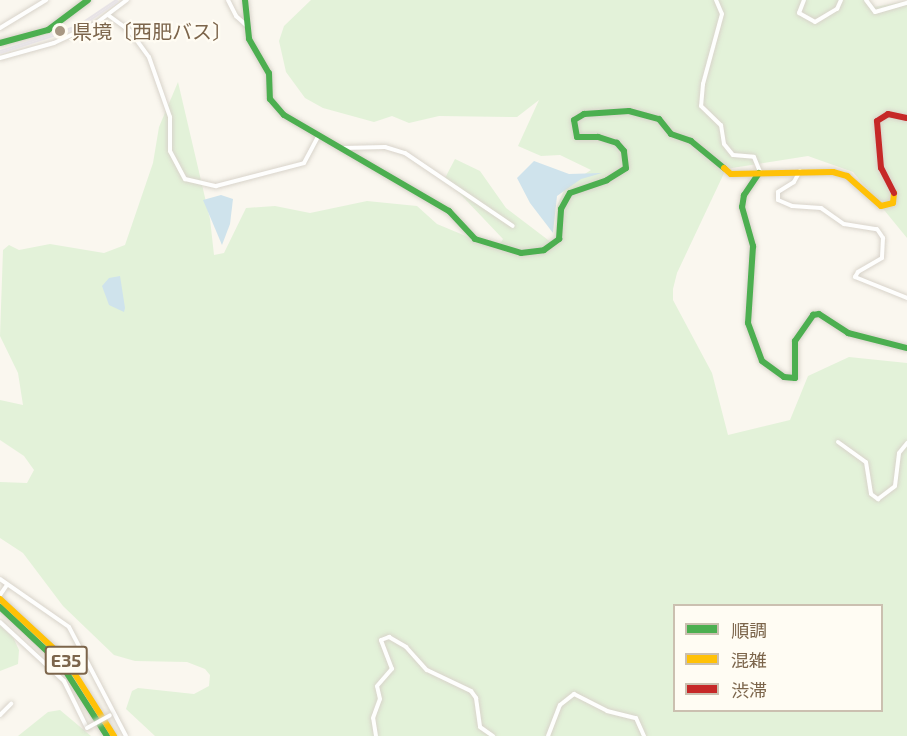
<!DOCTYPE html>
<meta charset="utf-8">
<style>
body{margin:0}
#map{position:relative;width:907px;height:736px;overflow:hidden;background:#faf7ef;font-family:"Exo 2","Noto Sans JP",sans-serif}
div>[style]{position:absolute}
.green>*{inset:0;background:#e3f2d9}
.water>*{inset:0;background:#cfe3ec}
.roads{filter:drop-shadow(0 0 2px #d8d3ca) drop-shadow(0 0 2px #d8d3ca)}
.street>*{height:4px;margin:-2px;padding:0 2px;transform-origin:2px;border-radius:2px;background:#fefefd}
.fast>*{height:6px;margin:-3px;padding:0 3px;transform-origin:3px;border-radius:3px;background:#4caf50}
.slow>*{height:6px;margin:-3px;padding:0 3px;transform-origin:3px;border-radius:3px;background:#ffc107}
.jam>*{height:6px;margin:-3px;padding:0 3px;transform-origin:3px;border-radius:3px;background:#c62828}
.rail>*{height:4px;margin-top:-2px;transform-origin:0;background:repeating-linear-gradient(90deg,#fffcf3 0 4.5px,#e7e3e6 0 9px);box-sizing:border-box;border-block:2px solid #e7e3e6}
.bridges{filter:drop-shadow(0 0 2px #d8d3ca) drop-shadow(0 0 2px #d8d3ca)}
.street-bridge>*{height:4px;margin:-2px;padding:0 2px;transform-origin:2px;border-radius:2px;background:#fefefd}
.dots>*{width:16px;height:16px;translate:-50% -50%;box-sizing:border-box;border:3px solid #fffcf3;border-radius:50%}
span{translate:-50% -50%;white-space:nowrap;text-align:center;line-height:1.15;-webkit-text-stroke:4.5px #fffcf3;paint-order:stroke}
.shield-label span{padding:2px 4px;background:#fffcf3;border:2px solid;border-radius:4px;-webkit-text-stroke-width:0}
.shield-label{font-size:18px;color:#7c654b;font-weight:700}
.poi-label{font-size:20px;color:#7c654b}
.left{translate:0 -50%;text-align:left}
.legend{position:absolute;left:673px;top:604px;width:210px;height:108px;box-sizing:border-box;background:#fffcf3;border:2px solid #cbc0b0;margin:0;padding:8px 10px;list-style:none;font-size:18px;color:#7c654b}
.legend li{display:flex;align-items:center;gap:12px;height:30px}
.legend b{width:30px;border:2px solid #cbc0b0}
</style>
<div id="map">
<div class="green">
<div style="clip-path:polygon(evenodd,311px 0,868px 0,875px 7px,907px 1px,907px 238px,853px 172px,808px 156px,726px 169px,677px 273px,673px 289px,673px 300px,712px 373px,728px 435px,790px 420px,808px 376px,849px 357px,907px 363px,907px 736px,155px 736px,126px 709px,132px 691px,138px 688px,194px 694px,209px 686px,210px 675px,205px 669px,187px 662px,135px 661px,114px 655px,63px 606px,23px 553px,0 538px,0 482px,27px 483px,34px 470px,24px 456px,0 440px,0 400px,23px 405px,18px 373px,0 336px,3px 250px,9px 245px,19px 250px,50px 244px,104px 253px,125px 245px,153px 163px,159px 127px,178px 82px,210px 219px,214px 255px,224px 253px,246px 208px,275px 206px,310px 213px,367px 201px,417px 206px,437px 224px,497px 249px,503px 239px,445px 178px,455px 159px,480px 171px,506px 208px,556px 246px,557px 206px,566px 186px,591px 170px,560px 155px,541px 156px,518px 146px,539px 100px,517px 117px,439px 116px,409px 123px,392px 116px,374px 122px,323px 108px,305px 98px,286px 72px,279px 41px,284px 26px,311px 0,674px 606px,882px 606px,882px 710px,674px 710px,674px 606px)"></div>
<div style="clip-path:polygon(0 626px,13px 637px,19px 650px,18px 664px,0 671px)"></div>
<div style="clip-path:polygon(60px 710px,91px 736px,18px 736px,48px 712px)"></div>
</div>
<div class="water">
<div style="clip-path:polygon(534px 161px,569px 174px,602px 173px,581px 179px,557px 196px,553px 233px,530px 203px,517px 178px)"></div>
<div style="clip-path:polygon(221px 195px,233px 199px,230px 224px,222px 245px,203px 200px)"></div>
<div style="clip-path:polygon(120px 276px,125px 308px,124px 312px,109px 305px,102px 286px,109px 278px)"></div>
</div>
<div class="roads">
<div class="street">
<div style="left:228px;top:0;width:18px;rotate:63deg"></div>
<div style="left:236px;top:16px;width:13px;rotate:42deg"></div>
<div style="left:716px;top:0;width:15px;rotate:67deg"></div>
<div style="left:722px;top:14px;width:73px;rotate:105.2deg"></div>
<div style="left:703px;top:84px;width:22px;rotate:95deg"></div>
<div style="left:701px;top:106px;width:28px;rotate:44deg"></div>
<div style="left:721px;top:125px;width:19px;rotate:81deg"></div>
<div style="left:724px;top:144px;width:14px;rotate:51deg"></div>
<div style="left:733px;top:155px;width:21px;rotate:5deg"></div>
<div style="left:754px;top:157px;width:16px;rotate:68deg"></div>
<div style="left:804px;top:0;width:14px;rotate:111deg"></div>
<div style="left:799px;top:13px;width:18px;rotate:29deg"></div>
<div style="left:815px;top:22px;width:26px;rotate:-31deg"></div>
<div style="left:837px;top:9px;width:10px;rotate:-66deg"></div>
<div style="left:866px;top:0;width:15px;rotate:53deg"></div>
<div style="left:875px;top:12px;width:33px;rotate:-16deg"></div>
<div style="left:108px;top:15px;width:27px;rotate:36deg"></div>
<div style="left:130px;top:31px;width:32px;rotate:54deg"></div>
<div style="left:149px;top:57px;width:64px;rotate:70.7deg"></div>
<div style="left:170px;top:117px;width:34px;rotate:90deg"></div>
<div style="left:170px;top:151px;width:32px;rotate:62deg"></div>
<div style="left:185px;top:179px;width:32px;rotate:13deg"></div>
<div style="left:216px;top:186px;width:91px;rotate:-14.6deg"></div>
<div style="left:304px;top:163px;width:30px;rotate:-62deg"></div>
<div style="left:0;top:28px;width:54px;rotate:-31.3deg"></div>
<div style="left:0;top:58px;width:56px;rotate:-15.5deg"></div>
<div style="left:54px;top:43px;width:45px;rotate:-24.9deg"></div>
<div style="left:95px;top:24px;width:40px;rotate:-37deg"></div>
<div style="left:342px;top:148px;width:43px;rotate:-1.3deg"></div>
<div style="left:385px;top:147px;width:21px;rotate:17deg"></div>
<div style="left:405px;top:153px;width:130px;rotate:34.1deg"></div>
<div style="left:800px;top:171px;width:13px;rotate:119deg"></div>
<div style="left:794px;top:182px;width:19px;rotate:148deg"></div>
<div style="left:778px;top:192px;width:8px;rotate:90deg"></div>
<div style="left:778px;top:200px;width:15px;rotate:23deg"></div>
<div style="left:792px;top:206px;width:29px;rotate:4deg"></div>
<div style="left:821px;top:208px;width:28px;rotate:35deg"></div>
<div style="left:844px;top:224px;width:33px;rotate:9deg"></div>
<div style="left:877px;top:229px;width:11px;rotate:56deg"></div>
<div style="left:883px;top:238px;width:20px;rotate:93deg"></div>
<div style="left:882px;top:258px;width:28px;rotate:150deg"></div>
<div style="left:858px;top:272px;width:6px;rotate:121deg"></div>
<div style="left:855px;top:277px;width:56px;rotate:22deg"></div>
<div style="left:838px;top:442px;width:34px;rotate:36deg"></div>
<div style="left:866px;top:462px;width:32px;rotate:81deg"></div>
<div style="left:871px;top:494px;width:9px;rotate:36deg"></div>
<div style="left:878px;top:499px;width:21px;rotate:-37deg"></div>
<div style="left:895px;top:486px;width:33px;rotate:-83deg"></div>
<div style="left:899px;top:453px;width:13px;rotate:-51deg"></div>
<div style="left:0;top:579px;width:84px;rotate:34.8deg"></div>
<div style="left:69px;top:627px;width:123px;rotate:62.4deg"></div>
<div style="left:0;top:595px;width:12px;rotate:-55deg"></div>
<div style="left:0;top:622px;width:87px;rotate:42.7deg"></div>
<div style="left:64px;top:681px;width:52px;rotate:63.9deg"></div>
<div style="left:0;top:715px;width:16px;rotate:-45deg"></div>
<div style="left:376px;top:736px;width:18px;rotate:-99deg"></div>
<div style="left:373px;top:718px;width:20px;rotate:-70deg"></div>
<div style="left:380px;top:699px;width:13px;rotate:-103deg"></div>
<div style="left:377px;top:686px;width:23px;rotate:-49deg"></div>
<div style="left:392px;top:669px;width:31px;rotate:-111deg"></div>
<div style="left:381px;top:640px;width:9px;rotate:-21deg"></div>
<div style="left:389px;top:637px;width:20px;rotate:30deg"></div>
<div style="left:406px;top:647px;width:31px;rotate:48deg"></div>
<div style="left:427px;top:670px;width:49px;rotate:25.5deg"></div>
<div style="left:471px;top:691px;width:9px;rotate:54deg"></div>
<div style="left:476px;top:698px;width:29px;rotate:82deg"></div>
<div style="left:480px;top:727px;width:16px;rotate:35deg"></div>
<div style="left:548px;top:736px;width:33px;rotate:-69deg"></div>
<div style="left:560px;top:705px;width:18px;rotate:-38deg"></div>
<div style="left:574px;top:694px;width:37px;rotate:27deg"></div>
<div style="left:607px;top:711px;width:30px;rotate:14deg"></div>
<div style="left:636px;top:718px;width:20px;rotate:66deg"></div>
</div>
<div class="fast">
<div style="left:245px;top:0;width:39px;rotate:84deg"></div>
<div style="left:249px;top:39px;width:39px;rotate:60deg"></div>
<div style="left:269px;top:73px;width:26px;rotate:88deg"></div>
<div style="left:270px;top:99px;width:21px;rotate:49deg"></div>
<div style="left:284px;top:115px;width:191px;rotate:30.2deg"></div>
<div style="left:449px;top:211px;width:38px;rotate:47deg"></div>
<div style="left:475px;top:239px;width:48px;rotate:16.9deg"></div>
<div style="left:521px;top:253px;width:23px;rotate:-7deg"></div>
<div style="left:544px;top:250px;width:19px;rotate:-36deg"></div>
<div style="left:559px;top:239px;width:30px;rotate:-86deg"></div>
<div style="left:561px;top:209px;width:18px;rotate:-61deg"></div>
<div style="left:570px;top:193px;width:39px;rotate:-19deg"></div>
<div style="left:607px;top:180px;width:22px;rotate:-32deg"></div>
<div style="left:626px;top:168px;width:17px;rotate:-97deg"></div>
<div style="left:624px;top:151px;width:11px;rotate:-131deg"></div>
<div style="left:617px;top:143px;width:20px;rotate:-162deg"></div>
<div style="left:598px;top:137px;width:21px;rotate:180deg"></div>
<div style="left:577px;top:137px;width:17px;rotate:-100deg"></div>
<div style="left:574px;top:120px;width:12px;rotate:-31deg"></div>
<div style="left:584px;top:114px;width:45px;rotate:-3.8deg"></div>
<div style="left:629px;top:111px;width:31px;rotate:15deg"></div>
<div style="left:659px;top:119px;width:19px;rotate:51deg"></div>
<div style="left:671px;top:134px;width:21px;rotate:19deg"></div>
<div style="left:691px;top:141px;width:43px;rotate:39.3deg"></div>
<div style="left:0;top:43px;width:50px;rotate:-15.2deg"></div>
<div style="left:48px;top:30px;width:50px;rotate:-36.9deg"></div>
<div style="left:759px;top:173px;width:27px;rotate:124deg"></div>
<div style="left:744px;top:195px;width:12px;rotate:99deg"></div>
<div style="left:742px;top:207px;width:41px;rotate:74.2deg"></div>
<div style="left:753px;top:246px;width:77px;rotate:93.7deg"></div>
<div style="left:748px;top:323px;width:40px;rotate:69.8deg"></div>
<div style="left:762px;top:361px;width:27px;rotate:36deg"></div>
<div style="left:784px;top:377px;width:11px;rotate:5deg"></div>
<div style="left:795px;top:378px;width:37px;rotate:-90deg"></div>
<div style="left:795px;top:341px;width:32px;rotate:-55deg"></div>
<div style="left:813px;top:315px;width:6px;rotate:-9deg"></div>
<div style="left:819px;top:314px;width:35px;rotate:33deg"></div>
<div style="left:848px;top:333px;width:61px;rotate:14.3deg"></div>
<div style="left:0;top:607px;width:83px;rotate:43.1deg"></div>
<div style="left:61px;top:664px;width:85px;rotate:57.4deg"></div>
</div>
<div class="slow">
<div style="left:724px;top:168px;width:9px;rotate:41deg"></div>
<div style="left:731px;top:174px;width:102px;rotate:-1.1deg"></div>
<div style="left:833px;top:172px;width:15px;rotate:16deg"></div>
<div style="left:847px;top:176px;width:45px;rotate:41.4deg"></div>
<div style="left:881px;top:206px;width:12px;rotate:-14deg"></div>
<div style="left:893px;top:203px;width:10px;rotate:-84deg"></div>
<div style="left:0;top:599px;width:90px;rotate:42.7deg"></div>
<div style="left:66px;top:660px;width:90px;rotate:57.7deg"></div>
</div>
<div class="jam">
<div style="left:894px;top:193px;width:28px;rotate:-117deg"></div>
<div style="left:881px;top:168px;width:47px;rotate:-94.9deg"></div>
<div style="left:877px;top:121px;width:13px;rotate:-32deg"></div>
<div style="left:888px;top:114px;width:19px;rotate:12deg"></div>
</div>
</div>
<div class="rail">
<div style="left:0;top:52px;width:82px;rotate:-17.8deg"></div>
<div style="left:78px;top:27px;width:48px;rotate:-34deg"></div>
</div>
<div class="bridges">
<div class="street-bridge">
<div style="left:87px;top:728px;width:26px;rotate:-29deg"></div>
</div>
</div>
<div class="dots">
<div style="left:60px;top:31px;background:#a89884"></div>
</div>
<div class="shield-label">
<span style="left:66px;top:660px">E35</span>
</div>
<div class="poi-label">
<span class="left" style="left:72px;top:31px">県境〔西肥バス〕</span>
</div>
<ul class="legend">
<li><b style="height:8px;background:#4caf50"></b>順調</li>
<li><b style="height:8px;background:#ffc107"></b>混雑</li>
<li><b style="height:8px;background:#c62828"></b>渋滞</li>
</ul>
</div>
